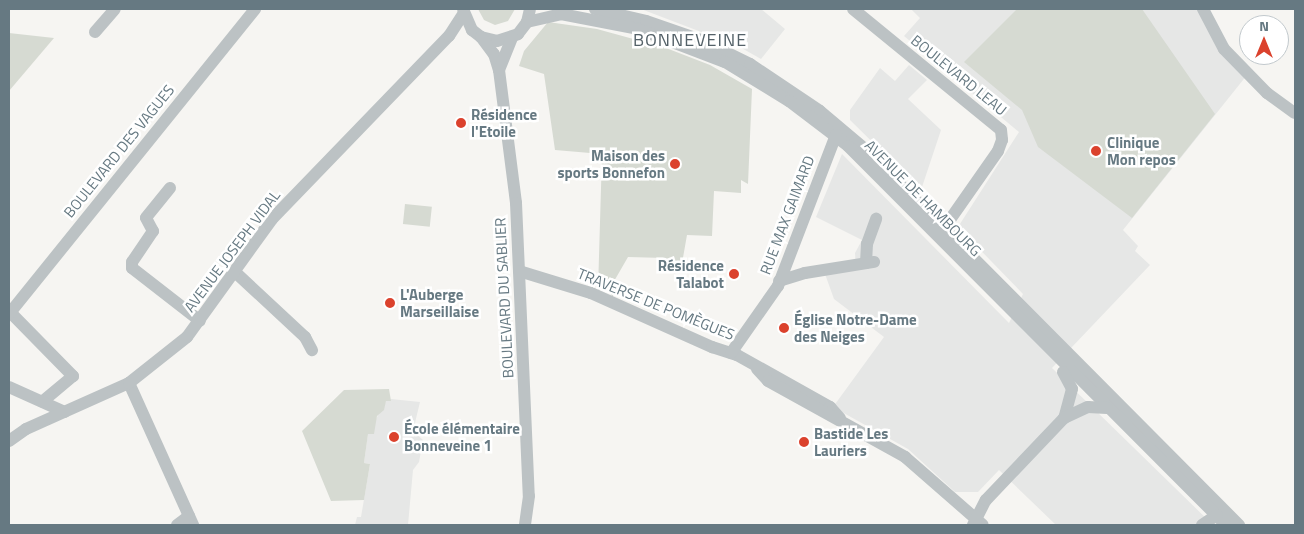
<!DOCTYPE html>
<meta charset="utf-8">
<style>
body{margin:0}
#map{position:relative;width:1304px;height:534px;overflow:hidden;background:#f6f5f2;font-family:"Titillium Web",sans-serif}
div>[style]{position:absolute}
.built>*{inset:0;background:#e6e7e6}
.green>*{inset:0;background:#d6dad2;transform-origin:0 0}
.minor>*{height:12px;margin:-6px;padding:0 6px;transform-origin:6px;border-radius:6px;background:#bcc2c4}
.dots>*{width:14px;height:14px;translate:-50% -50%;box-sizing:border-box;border:2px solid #fff;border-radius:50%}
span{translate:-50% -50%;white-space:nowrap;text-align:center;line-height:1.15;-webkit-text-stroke:5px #fff;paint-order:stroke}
.street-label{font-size:15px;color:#667982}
.poi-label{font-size:15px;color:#667982;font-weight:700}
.left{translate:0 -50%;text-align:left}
.right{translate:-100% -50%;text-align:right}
.quarter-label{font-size:18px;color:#546168;letter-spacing:1px}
.frame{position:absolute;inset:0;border:10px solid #667982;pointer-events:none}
.north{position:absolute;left:1239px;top:15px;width:50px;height:50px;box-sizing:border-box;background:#fff;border:1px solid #c2c9cd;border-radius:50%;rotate:0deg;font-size:14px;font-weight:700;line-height:20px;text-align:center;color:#667982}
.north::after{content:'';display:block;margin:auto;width:18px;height:22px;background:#db422d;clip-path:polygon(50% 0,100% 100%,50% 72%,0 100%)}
</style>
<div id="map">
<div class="built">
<div style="clip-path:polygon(641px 9px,761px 9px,785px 29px,761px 59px,738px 46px)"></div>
<div style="clip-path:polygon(911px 9px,1200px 9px,1247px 75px,1123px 230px,1138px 246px,1135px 251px,1150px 265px,1052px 368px,1213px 525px,1056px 525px,999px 470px,978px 492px,955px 492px,908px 449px,833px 407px,884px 337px,834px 299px,825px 274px,856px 268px,855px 253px,862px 240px,816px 217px,842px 154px,1009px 323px,1023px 294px,958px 227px,1019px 132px,904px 36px,920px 18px)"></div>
<div style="clip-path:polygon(909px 65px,927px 80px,908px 99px,941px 130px,921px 190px,850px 120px,850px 110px,880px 68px,895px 81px)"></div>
<div style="clip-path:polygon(391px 399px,420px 402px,413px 431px,423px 440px,419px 462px,413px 470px,408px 525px,355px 525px,357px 517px,361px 517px,370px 464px,364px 463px,368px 433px,386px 401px)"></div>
</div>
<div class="green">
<div style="clip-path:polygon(478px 9px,515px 9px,508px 21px,495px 25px,484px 20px)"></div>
<div style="clip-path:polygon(1017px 9px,1142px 9px,1215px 114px,1132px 218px,1038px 147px,1022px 110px,964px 62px)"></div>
<div style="clip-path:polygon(548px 22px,597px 29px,666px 48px,710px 65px,752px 89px,748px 184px,741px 180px,741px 193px,714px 191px,712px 236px,687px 235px,681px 269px,665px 258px,628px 257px,613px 283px,613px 298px,609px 291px,598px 290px,602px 154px,555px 150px,544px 74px,519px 66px,524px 51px)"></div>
<div style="clip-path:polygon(9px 33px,54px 38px,9px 91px)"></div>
<div style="left:405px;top:204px;width:27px;height:20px;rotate:6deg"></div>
<div style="clip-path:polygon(389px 389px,391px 401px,386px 401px,384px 410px,377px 416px,374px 434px,368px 434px,364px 463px,370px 464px,364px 500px,331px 501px,302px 431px,344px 390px)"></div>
</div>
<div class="minor">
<div style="left:463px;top:9px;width:23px;rotate:67deg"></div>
<div style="left:472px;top:30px;width:11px;rotate:38deg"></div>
<div style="left:481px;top:37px;width:16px;rotate:14deg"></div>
<div style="left:497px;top:41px;width:22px;rotate:-18deg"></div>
<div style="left:518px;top:34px;width:15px;rotate:-53deg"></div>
<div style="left:527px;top:22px;width:13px;rotate:-77deg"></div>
<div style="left:595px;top:9px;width:52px;rotate:13.2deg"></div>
<div style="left:646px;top:21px;width:58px;rotate:19.1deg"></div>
<div style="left:701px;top:40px;width:55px;rotate:26.1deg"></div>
<div style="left:750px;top:64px;width:84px;rotate:33.9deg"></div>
<div style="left:820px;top:111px;width:57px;rotate:40.1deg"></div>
<div style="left:864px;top:148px;width:532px;rotate:45.15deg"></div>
<div style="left:853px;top:9px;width:191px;rotate:39.3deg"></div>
<div style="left:1001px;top:130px;width:10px;rotate:84deg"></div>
<div style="left:1002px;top:140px;width:12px;rotate:110deg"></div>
<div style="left:998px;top:151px;width:94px;rotate:125deg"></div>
<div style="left:1203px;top:9px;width:45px;rotate:62.3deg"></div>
<div style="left:1224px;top:49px;width:62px;rotate:45.7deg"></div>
<div style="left:1267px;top:93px;width:34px;rotate:36deg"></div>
<div style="left:527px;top:22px;width:35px;rotate:-13deg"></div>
<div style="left:561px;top:14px;width:78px;rotate:11deg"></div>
<div style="left:638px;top:29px;width:93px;rotate:20.8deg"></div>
<div style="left:725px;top:62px;width:75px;rotate:31.4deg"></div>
<div style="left:789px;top:101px;width:74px;rotate:37.3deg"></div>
<div style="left:848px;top:146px;width:535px;rotate:45.08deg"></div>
<div style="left:95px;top:32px;width:30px;rotate:-49deg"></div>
<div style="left:481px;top:37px;width:21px;rotate:53deg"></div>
<div style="left:494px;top:54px;width:17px;rotate:73deg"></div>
<div style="left:499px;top:70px;width:134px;rotate:82.7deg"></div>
<div style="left:516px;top:203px;width:293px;rotate:87.5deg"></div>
<div style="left:529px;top:496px;width:29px;rotate:98deg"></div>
<div style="left:499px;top:70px;width:35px;rotate:-68deg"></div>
<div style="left:170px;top:188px;width:38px;rotate:129deg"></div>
<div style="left:146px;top:218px;width:15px;rotate:62deg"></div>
<div style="left:153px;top:231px;width:37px;rotate:124deg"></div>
<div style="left:132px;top:262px;width:6px;rotate:90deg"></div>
<div style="left:132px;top:268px;width:86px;rotate:37.9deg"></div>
<div style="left:866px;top:263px;width:19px;rotate:-87deg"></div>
<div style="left:867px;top:244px;width:27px;rotate:-70deg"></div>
<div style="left:519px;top:271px;width:75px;rotate:17deg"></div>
<div style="left:591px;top:293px;width:133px;rotate:24.1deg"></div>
<div style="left:712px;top:347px;width:26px;rotate:18deg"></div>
<div style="left:737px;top:355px;width:107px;rotate:29.2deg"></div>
<div style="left:830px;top:407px;width:15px;rotate:48deg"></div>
<div style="left:235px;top:272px;width:96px;rotate:42.9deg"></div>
<div style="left:305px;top:337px;width:15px;rotate:62deg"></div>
<div style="left:779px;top:281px;width:27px;rotate:-17deg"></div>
<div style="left:805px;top:273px;width:70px;rotate:-9.1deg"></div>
<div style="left:10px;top:312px;width:90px;rotate:45.5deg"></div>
<div style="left:73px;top:376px;width:40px;rotate:140deg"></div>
<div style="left:9px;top:314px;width:392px;rotate:-51.1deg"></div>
<div style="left:731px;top:353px;width:82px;rotate:-55deg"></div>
<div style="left:778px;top:286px;width:162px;rotate:-69deg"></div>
<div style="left:757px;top:369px;width:16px;rotate:47deg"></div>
<div style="left:768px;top:381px;width:157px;rotate:29deg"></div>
<div style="left:905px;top:457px;width:103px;rotate:41.1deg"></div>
<div style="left:1063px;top:372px;width:19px;rotate:62deg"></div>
<div style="left:1072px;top:389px;width:30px;rotate:105deg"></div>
<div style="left:129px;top:383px;width:156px;rotate:65.7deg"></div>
<div style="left:9px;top:387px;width:61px;rotate:24.1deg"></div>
<div style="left:9px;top:441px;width:21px;rotate:-35deg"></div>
<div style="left:26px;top:429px;width:113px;rotate:-24.1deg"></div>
<div style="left:129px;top:383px;width:74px;rotate:-38.4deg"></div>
<div style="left:187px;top:337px;width:145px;rotate:-54.2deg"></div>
<div style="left:272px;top:219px;width:255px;rotate:-46deg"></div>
<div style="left:449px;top:36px;width:27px;rotate:-57deg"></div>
<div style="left:177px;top:525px;width:15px;rotate:-37deg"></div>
<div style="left:973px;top:525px;width:28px;rotate:-63deg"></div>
<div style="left:986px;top:500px;width:113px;rotate:-46.4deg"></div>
<div style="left:1064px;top:418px;width:26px;rotate:-25deg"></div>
<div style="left:1088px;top:407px;width:19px;rotate:3deg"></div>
<div style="left:1202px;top:525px;width:18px;rotate:-34deg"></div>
</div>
<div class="dots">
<div style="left:461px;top:123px;background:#db422d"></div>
<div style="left:1096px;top:151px;background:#db422d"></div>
<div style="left:675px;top:164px;background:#db422d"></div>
<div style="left:734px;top:274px;background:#db422d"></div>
<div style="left:390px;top:303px;background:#db422d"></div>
<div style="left:784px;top:328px;background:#db422d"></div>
<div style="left:394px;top:437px;background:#db422d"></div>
<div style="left:804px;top:442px;background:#db422d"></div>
</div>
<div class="street-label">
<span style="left:959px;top:75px;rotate:39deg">BOULEVARD LEAU</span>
<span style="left:119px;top:151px;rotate:-51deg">BOULEVARD DES VAGUES</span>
<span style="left:923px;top:198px;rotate:45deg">AVENUE DE HAMBOURG</span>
<span style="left:787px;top:215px;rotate:-69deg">RUE MAX GAIMARD</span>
<span style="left:232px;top:251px;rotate:-53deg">AVENUE JOSEPH VIDAL</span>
<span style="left:504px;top:298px;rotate:-93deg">BOULEVARD DU SABLIER</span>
<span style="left:656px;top:304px;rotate:22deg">TRAVERSE DE POMÈGUES</span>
</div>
<div class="poi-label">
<span class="left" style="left:471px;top:123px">Résidence<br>l'Etoile</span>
<span class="left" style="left:1107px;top:151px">Clinique<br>Mon repos</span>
<span class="right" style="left:665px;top:164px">Maison des<br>sports Bonnefon</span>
<span class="right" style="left:724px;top:274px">Résidence<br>Talabot</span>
<span class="left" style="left:400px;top:303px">L'Auberge<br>Marseillaise</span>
<span class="left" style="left:794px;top:328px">Église Notre-Dame<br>des Neiges</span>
<span class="left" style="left:404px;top:437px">École élémentaire<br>Bonneveine 1</span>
<span class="left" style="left:814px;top:442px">Bastide Les<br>Lauriers</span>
</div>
<div class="quarter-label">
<span style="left:690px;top:40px">BONNEVEINE</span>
</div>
<div class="frame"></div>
<div class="north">N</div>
</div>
